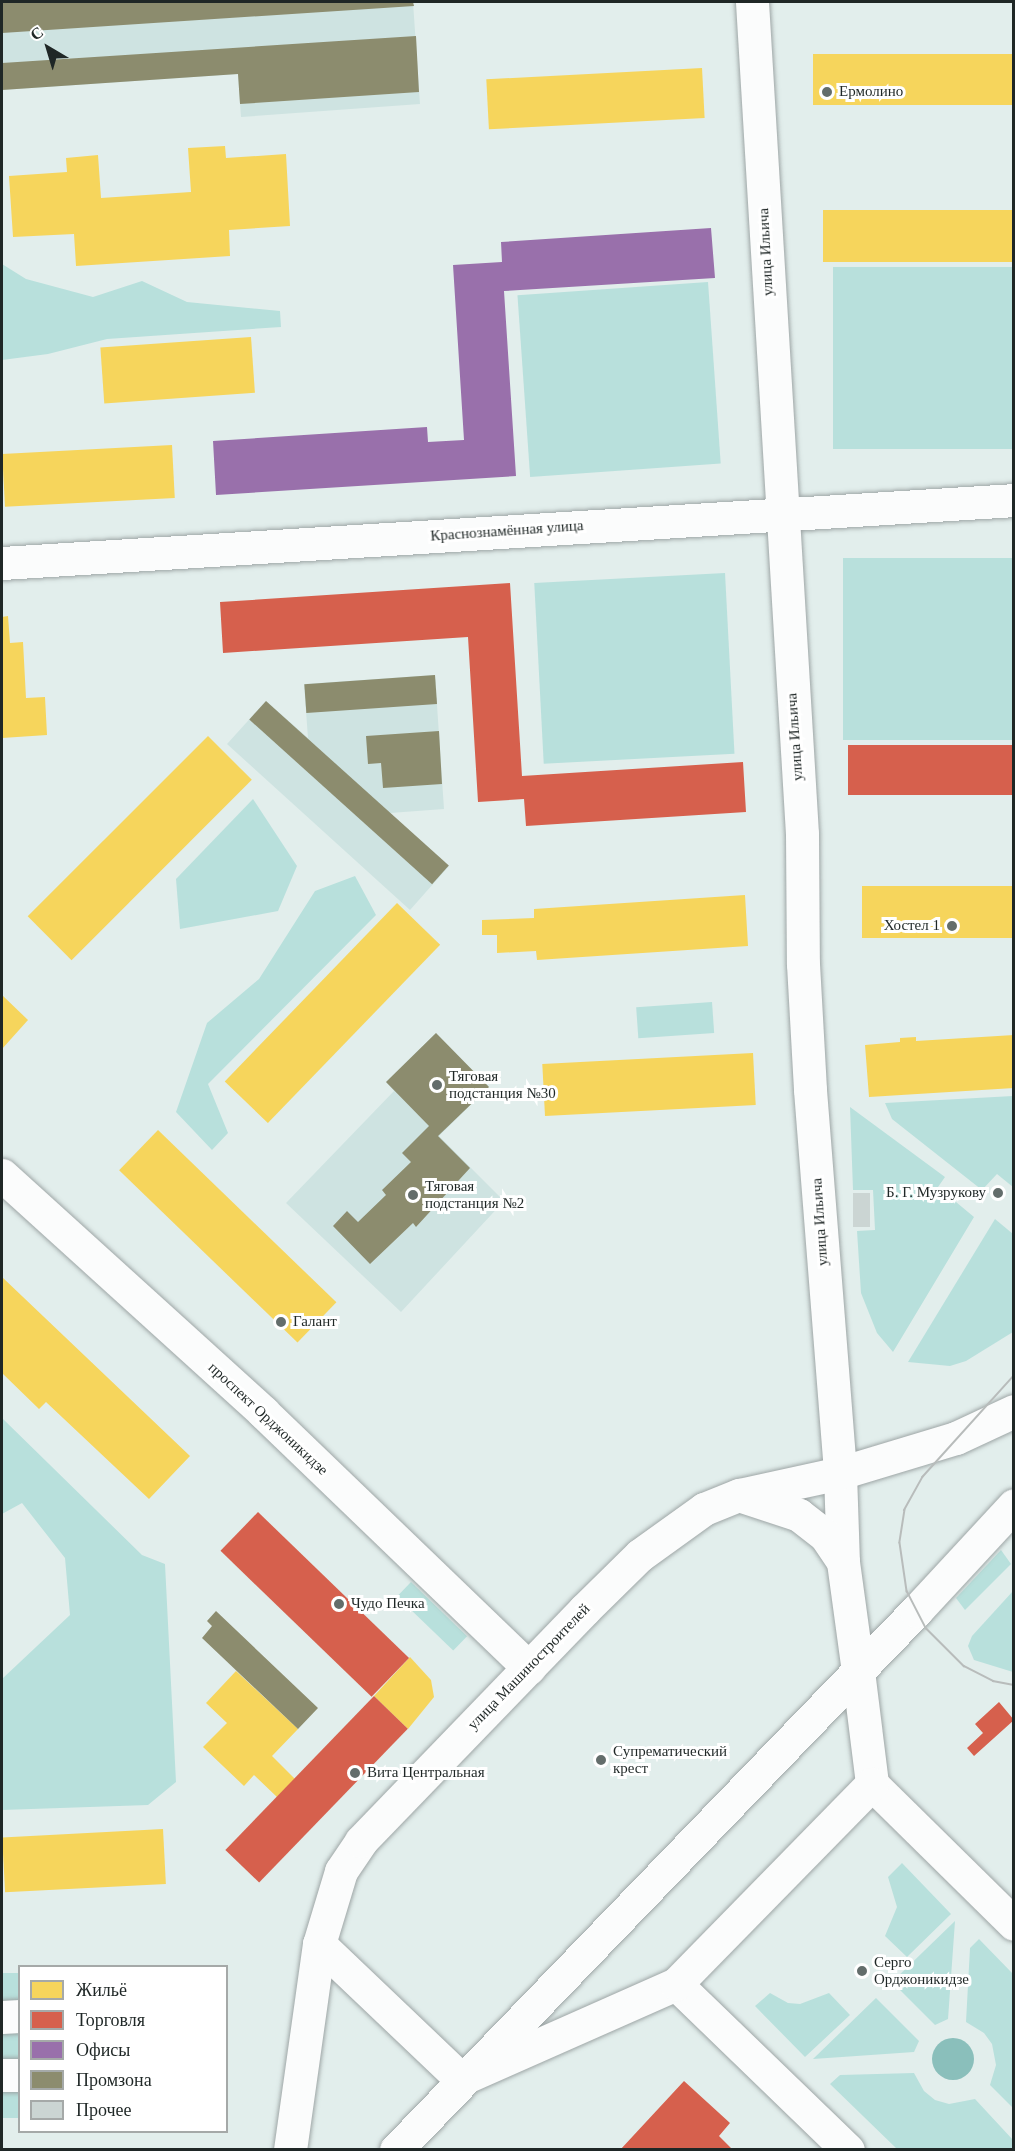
<!DOCTYPE html>
<meta charset="utf-8">
<style>
body{margin:0}
#map{position:relative;width:1015px;height:2151px;overflow:hidden;background:#e2eeec;font-family:"Times New Roman",serif}
div>[style]{position:absolute}
.built>*{inset:0;background:#cee3e1}
.green>*{inset:0;background:#b8e0dc;transform-origin:0 0}
.water>*{inset:0;background:#8abfbb}
.round{border-radius:50%}
.homes>*{inset:0;background:#f6d55c;transform-origin:0 0}
.shops>*{inset:0;background:#d6604d;transform-origin:0 0}
.offices>*{inset:0;background:#9970ab}
.industry>*{inset:0;background:#8c8c6e;transform-origin:0 0}
.building>*{inset:0;background:#cbd5d3;transform-origin:0 0}
.roads{filter:drop-shadow(0 0 2px #9ea6a6) drop-shadow(0 0 2px #9ea6a6)}
.minor>*{height:33px;margin:-16.5px;padding:0 16.5px;transform-origin:16.5px;border-radius:16.5px;background:#fbfcfc}
.major>*{height:33px;margin:-16.5px;padding:0 16.5px;transform-origin:16.5px;border-radius:16.5px;background:#fbfcfc}
.tram>*{height:1.5px;margin:-0.75px;padding:0 0.75px;transform-origin:0.75px;border-radius:0.75px;background:#b8bcbb}
.dots>*{width:16px;height:16px;translate:-50% -50%;box-sizing:border-box;border:3px solid #fff;border-radius:50%}
span{translate:-50% -50%;white-space:nowrap;text-align:center;line-height:1.15;-webkit-text-stroke:6px #fff;paint-order:stroke}
.poi-label{font-size:15px;color:#1f2726}
.left{translate:0 -50%;text-align:left}
.right{translate:-100% -50%;text-align:right}
.street-label{font-size:15px;color:#1f2726}
.frame{position:absolute;inset:0;border:3px solid #1f2726;pointer-events:none}
.legend{position:absolute;left:18px;top:1965px;width:210px;height:168px;box-sizing:border-box;background:#fff;border:2px solid #a5a9a8;margin:0;padding:8px 10px;list-style:none;font-size:18px;color:#1f2726}
.legend li{display:flex;align-items:center;gap:12px;height:30px}
.legend b{width:30px;border:2px solid #a5a9a8}
.north{position:absolute;left:18px;top:18px;width:60px;height:60px;-webkit-text-stroke:4px #fff;paint-order:stroke;rotate:322deg;font-size:16px;font-weight:700;line-height:24px;text-align:center;color:#1f2726}
.north::after{content:'';display:block;margin:auto;width:21px;height:27px;background:#1f2726;clip-path:polygon(50% 0,100% 100%,50% 72%,0 100%)}
</style>
<div id="map">
<div class="built">
<div style="clip-path:polygon(2px 2px,413px 2px,420px 104px,241px 117px,238px 74px,2px 90px)"></div>
<div style="clip-path:polygon(435px 675px,444px 809px,390px 813px,449px 866px,410px 910px,227px 744px,266px 701px,308px 738px,304px 684px)"></div>
<div style="clip-path:polygon(436px 1033px,489px 1087px,439px 1136px,504px 1201px,401px 1312px,286px 1203px,394px 1091px,386px 1082px)"></div>
</div>
<div class="green">
<div style="clip-path:polygon(2px 264px,26px 279px,93px 297px,142px 281px,187px 302px,280px 311px,281px 327px,107px 339px,48px 354px,2px 360px)"></div>
<div style="left:1013px;top:267px;width:182px;height:180px;rotate:90deg"></div>
<div style="left:708px;top:282px;width:182px;height:191px;rotate:86deg"></div>
<div style="left:1013px;top:558px;width:182px;height:170px;rotate:90deg"></div>
<div style="left:725px;top:573px;width:181px;height:191px;rotate:87deg"></div>
<div style="clip-path:polygon(253px 799px,297px 866px,278px 911px,180px 929px,176px 879px)"></div>
<div style="clip-path:polygon(355px 876px,376px 915px,208px 1084px,228px 1133px,212px 1150px,176px 1112px,207px 1023px,259px 979px,315px 891px)"></div>
<div style="left:712px;top:1002px;width:31px;height:76px;rotate:86deg"></div>
<div style="clip-path:polygon(1013px 1096px,1013px 1187px,997px 1174px,982px 1190px,892px 1119px,885px 1103px)"></div>
<div style="clip-path:polygon(850px 1107px,945px 1177px,938px 1187px,974px 1217px,893px 1352px,877px 1333px,861px 1293px,857px 1231px,875px 1230px,873px 1190px,853px 1190px)"></div>
<div style="clip-path:polygon(995px 1219px,1013px 1234px,1013px 1332px,966px 1361px,950px 1366px,908px 1362px)"></div>
<div style="clip-path:polygon(2px 1418px,142px 1555px,165px 1564px,176px 1782px,148px 1805px,2px 1810px,2px 1679px,70px 1615px,65px 1558px,22px 1503px,2px 1514px)"></div>
<div style="clip-path:polygon(1001px 1550px,1011px 1564px,965px 1610px,956px 1598px)"></div>
<div style="left:411px;top:1582px;width:78px;height:20px;rotate:44deg"></div>
<div style="clip-path:polygon(1013px 1591px,1013px 1672px,974px 1660px,968px 1646px,972px 1636px)"></div>
<div style="clip-path:polygon(902px 1863px,951px 1914px,907px 1957px,885px 1936px,897px 1907px,888px 1877px)"></div>
<div style="clip-path:polygon(955px 1921px,948px 2019px,935px 2025px,892px 1982px)"></div>
<div style="clip-path:polygon(979px 1939px,1013px 1974px,1013px 2108px,990px 2085px,996px 2065px,992px 2044px,984px 2033px,966px 2022px,970px 1948px)"></div>
<div style="left:2px;top:1973px;width:17px;height:32px"></div>
<div style="clip-path:polygon(770px 1993px,788px 2003px,800px 2004px,829px 1993px,850px 2015px,805px 2057px,755px 2006px)"></div>
<div style="clip-path:polygon(876px 1998px,919px 2041px,914px 2052px,813px 2059px)"></div>
<div style="left:2px;top:2029px;width:17px;height:33px"></div>
<div style="clip-path:polygon(914px 2073px,924px 2091px,935px 2100px,949px 2104px,975px 2099px,1013px 2140px,1013px 2149px,897px 2149px,830px 2084px,840px 2075px)"></div>
<div style="left:2px;top:2085px;width:17px;height:33px"></div>
</div>
<div class="water">
<div class="round" style="left:932px;top:2038px;width:42px;height:42px"></div>
</div>
<div class="homes">
<div style="left:1014px;top:54px;width:51px;height:201px;rotate:90deg"></div>
<div style="left:702px;top:68px;width:50px;height:216px;rotate:87deg"></div>
<div style="clip-path:polygon(225px 146px,226px 158px,286px 154px,290px 226px,229px 230px,230px 256px,76px 266px,74px 234px,13px 237px,9px 176px,67px 172px,66px 158px,98px 155px,101px 198px,191px 192px,188px 148px)"></div>
<div style="left:1014px;top:210px;width:52px;height:191px;rotate:90deg"></div>
<div style="left:251px;top:337px;width:56px;height:151px;rotate:86deg"></div>
<div style="left:172px;top:445px;width:53px;height:170px;rotate:87deg"></div>
<div style="clip-path:polygon(8px 616px,10px 643px,23px 642px,26px 698px,45px 697px,47px 735px,2px 738px,2px 617px)"></div>
<div style="left:208px;top:736px;width:62px;height:255px;rotate:45deg"></div>
<div style="left:1014px;top:886px;width:52px;height:152px;rotate:90deg"></div>
<div style="clip-path:polygon(745px 895px,748px 946px,537px 960px,536px 951px,497px 953px,497px 935px,482px 935px,482px 920px,534px 918px,534px 909px)"></div>
<div style="left:397px;top:903px;width:60px;height:248px;rotate:44deg"></div>
<div style="clip-path:polygon(2px 995px,28px 1020px,2px 1049px)"></div>
<div style="clip-path:polygon(1014px 1035px,1014px 1088px,869px 1097px,865px 1045px,900px 1042px,900px 1038px,916px 1037px,916px 1041px)"></div>
<div style="left:753px;top:1053px;width:52px;height:211px;rotate:87deg"></div>
<div style="left:158px;top:1130px;width:248px;height:56px;rotate:44deg"></div>
<div style="clip-path:polygon(2px 1277px,190px 1456px,149px 1499px,46px 1402px,39px 1409px,2px 1373px)"></div>
<div style="clip-path:polygon(410px 1657px,431px 1680px,434px 1697px,408px 1729px,374px 1696px)"></div>
<div style="clip-path:polygon(236px 1671px,298px 1729px,272px 1756px,295px 1779px,277px 1797px,254px 1775px,244px 1786px,203px 1747px,227px 1723px,206px 1703px)"></div>
<div style="left:163px;top:1829px;width:55px;height:161px;rotate:87deg"></div>
</div>
<div class="shops">
<div style="clip-path:polygon(510px 583px,522px 776px,743px 762px,746px 812px,526px 826px,524px 799px,478px 802px,468px 637px,223px 653px,220px 602px)"></div>
<div style="left:1014px;top:745px;width:50px;height:166px;rotate:90deg"></div>
<div style="left:258px;top:1512px;width:210px;height:54px;rotate:44deg"></div>
<div style="left:374px;top:1696px;width:47px;height:214px;rotate:44deg"></div>
<div style="clip-path:polygon(999px 1702px,1014px 1720px,974px 1756px,967px 1748px,983px 1733px,975px 1724px)"></div>
<div style="clip-path:polygon(684px 2081px,730px 2123px,719px 2136px,733px 2150px,620px 2150px)"></div>
</div>
<div class="offices">
<div style="clip-path:polygon(711px 228px,715px 278px,504px 291px,516px 476px,216px 495px,213px 441px,427px 427px,428px 442px,464px 440px,453px 265px,502px 262px,501px 242px)"></div>
</div>
<div class="industry">
<div style="clip-path:polygon(2px 2px,413px 2px,414px 6px,2px 33px)"></div>
<div style="clip-path:polygon(416px 36px,419px 92px,240px 104px,238px 74px,2px 90px,2px 63px)"></div>
<div style="left:435px;top:675px;width:29px;height:131px;rotate:86deg"></div>
<div style="left:266px;top:701px;width:246px;height:25px;rotate:42deg"></div>
<div style="clip-path:polygon(439px 731px,442px 784px,383px 788px,381px 763px,368px 764px,366px 736px)"></div>
<div style="clip-path:polygon(436px 1033px,489px 1087px,438px 1136px,470px 1168px,416px 1227px,413px 1223px,370px 1264px,333px 1226px,347px 1211px,358px 1222px,386px 1195px,382px 1190px,411px 1162px,402px 1153px,429px 1126px,386px 1082px)"></div>
<div style="clip-path:polygon(216px 1611px,318px 1708px,298px 1729px,202px 1638px,212px 1626px,207px 1621px)"></div>
</div>
<div class="building">
<div style="left:853px;top:1193px;width:17px;height:34px"></div>
</div>
<div class="roads">
<div class="minor">
<div style="left:752px;top:2px;width:834px;rotate:86.56deg"></div>
<div style="left:802px;top:834px;width:130px;rotate:89.6deg"></div>
<div style="left:803px;top:964px;width:126px;rotate:86.8deg"></div>
<div style="left:810px;top:1090px;width:384px;rotate:85.5deg"></div>
<div style="left:2px;top:563px;width:1014px;rotate:-3.56deg"></div>
<div style="left:2px;top:1175px;width:353px;rotate:42.2deg"></div>
<div style="left:263px;top:1412px;width:369px;rotate:43.9deg"></div>
<div style="left:858px;top:1671px;width:114px;rotate:82.9deg"></div>
<div style="left:872px;top:1784px;width:199px;rotate:44.6deg"></div>
<div style="left:676px;top:1984px;width:239px;rotate:44deg"></div>
<div style="left:2px;top:2017px;width:18px;rotate:-3deg"></div>
<div style="left:2px;top:2075px;width:18px"></div>
<div style="left:466px;top:2077px;width:230px;rotate:-23.9deg"></div>
<div style="left:676px;top:1984px;width:280px;rotate:-45.6deg"></div>
</div>
<div class="major">
<div style="left:840px;top:1473px;width:89px;rotate:88.1deg"></div>
<div style="left:742px;top:1496px;width:60px;rotate:18.4deg"></div>
<div style="left:799px;top:1515px;width:33px;rotate:38deg"></div>
<div style="left:825px;top:1535px;width:32px;rotate:56deg"></div>
<div style="left:843px;top:1562px;width:110px;rotate:82.2deg"></div>
<div style="left:319px;top:1944px;width:196px;rotate:43.6deg"></div>
<div style="left:290px;top:2150px;width:208px;rotate:-82deg"></div>
<div style="left:319px;top:1944px;width:76px;rotate:-73.2deg"></div>
<div style="left:341px;top:1871px;width:36px;rotate:-56deg"></div>
<div style="left:361px;top:1841px;width:321px;rotate:-46deg"></div>
<div style="left:584px;top:1610px;width:78px;rotate:-44.5deg"></div>
<div style="left:640px;top:1555px;width:79px;rotate:-35.7deg"></div>
<div style="left:704px;top:1509px;width:38px;rotate:-22deg"></div>
<div style="left:739px;top:1495px;width:103px;rotate:-12.3deg"></div>
<div style="left:840px;top:1473px;width:121px;rotate:-16.8deg"></div>
<div style="left:956px;top:1438px;width:64px;rotate:-25deg"></div>
<div style="left:396px;top:2150px;width:749px;rotate:-46.03deg"></div>
<div style="left:916px;top:1611px;width:144px;rotate:-47.2deg"></div>
</div>
</div>
<div class="tram">
<div style="left:1014px;top:1376px;width:136px;rotate:132deg"></div>
<div style="left:923px;top:1477px;width:38px;rotate:119deg"></div>
<div style="left:905px;top:1510px;width:33px;rotate:99deg"></div>
<div style="left:900px;top:1543px;width:49px;rotate:81.7deg"></div>
<div style="left:907px;top:1591px;width:42px;rotate:62.8deg"></div>
<div style="left:926px;top:1628px;width:54px;rotate:45deg"></div>
<div style="left:964px;top:1666px;width:33px;rotate:27deg"></div>
<div style="left:993px;top:1681px;width:21px;rotate:11deg"></div>
</div>
<div class="dots">
<div style="left:827px;top:92px;background:#636d6b"></div>
<div style="left:952px;top:926px;background:#636d6b"></div>
<div style="left:437px;top:1085px;background:#636d6b"></div>
<div style="left:998px;top:1193px;background:#636d6b"></div>
<div style="left:413px;top:1195px;background:#636d6b"></div>
<div style="left:281px;top:1322px;background:#636d6b"></div>
<div style="left:339px;top:1604px;background:#636d6b"></div>
<div style="left:601px;top:1760px;background:#636d6b"></div>
<div style="left:355px;top:1773px;background:#636d6b"></div>
<div style="left:862px;top:1971px;background:#636d6b"></div>
</div>
<div class="poi-label">
<span class="left" style="left:839px;top:92px">Ермолино</span>
<span class="right" style="left:940px;top:926px">Хостел 1</span>
<span class="left" style="left:449px;top:1085px">Тяговая<br>подстанция №30</span>
<span class="left" style="left:425px;top:1195px">Тяговая<br>подстанция №2</span>
<span class="right" style="left:986px;top:1193px">Б. Г. Музрукову</span>
<span class="left" style="left:293px;top:1322px">Галант</span>
<span class="left" style="left:351px;top:1604px">Чудо Печка</span>
<span class="left" style="left:613px;top:1760px">Супрематический<br>крест</span>
<span class="left" style="left:367px;top:1773px">Вита Центральная</span>
<span class="left" style="left:874px;top:1971px">Серго<br>Орджоникидзе</span>
</div>
<div class="street-label">
<span style="left:766px;top:252px;rotate:-93deg">улица Ильича</span>
<span style="left:507px;top:531px;rotate:-4deg">Краснознамённая улица</span>
<span style="left:795px;top:737px;rotate:-94deg">улица Ильича</span>
<span style="left:820px;top:1222px;rotate:-94deg">улица Ильича</span>
<span style="left:268px;top:1419px;rotate:43deg">проспект Орджоникидзе</span>
<span style="left:529px;top:1667px;rotate:-46deg">улица Машиностроителей</span>
</div>
<div class="frame"></div>
<ul class="legend">
<li><b style="height:16px;background:#f6d55c"></b>Жильё</li>
<li><b style="height:16px;background:#d6604d"></b>Торговля</li>
<li><b style="height:16px;background:#9970ab"></b>Офисы</li>
<li><b style="height:16px;background:#8c8c6e"></b>Промзона</li>
<li><b style="height:16px;background:#cbd5d3"></b>Прочее</li>
</ul>
<div class="north">С</div>
</div>
